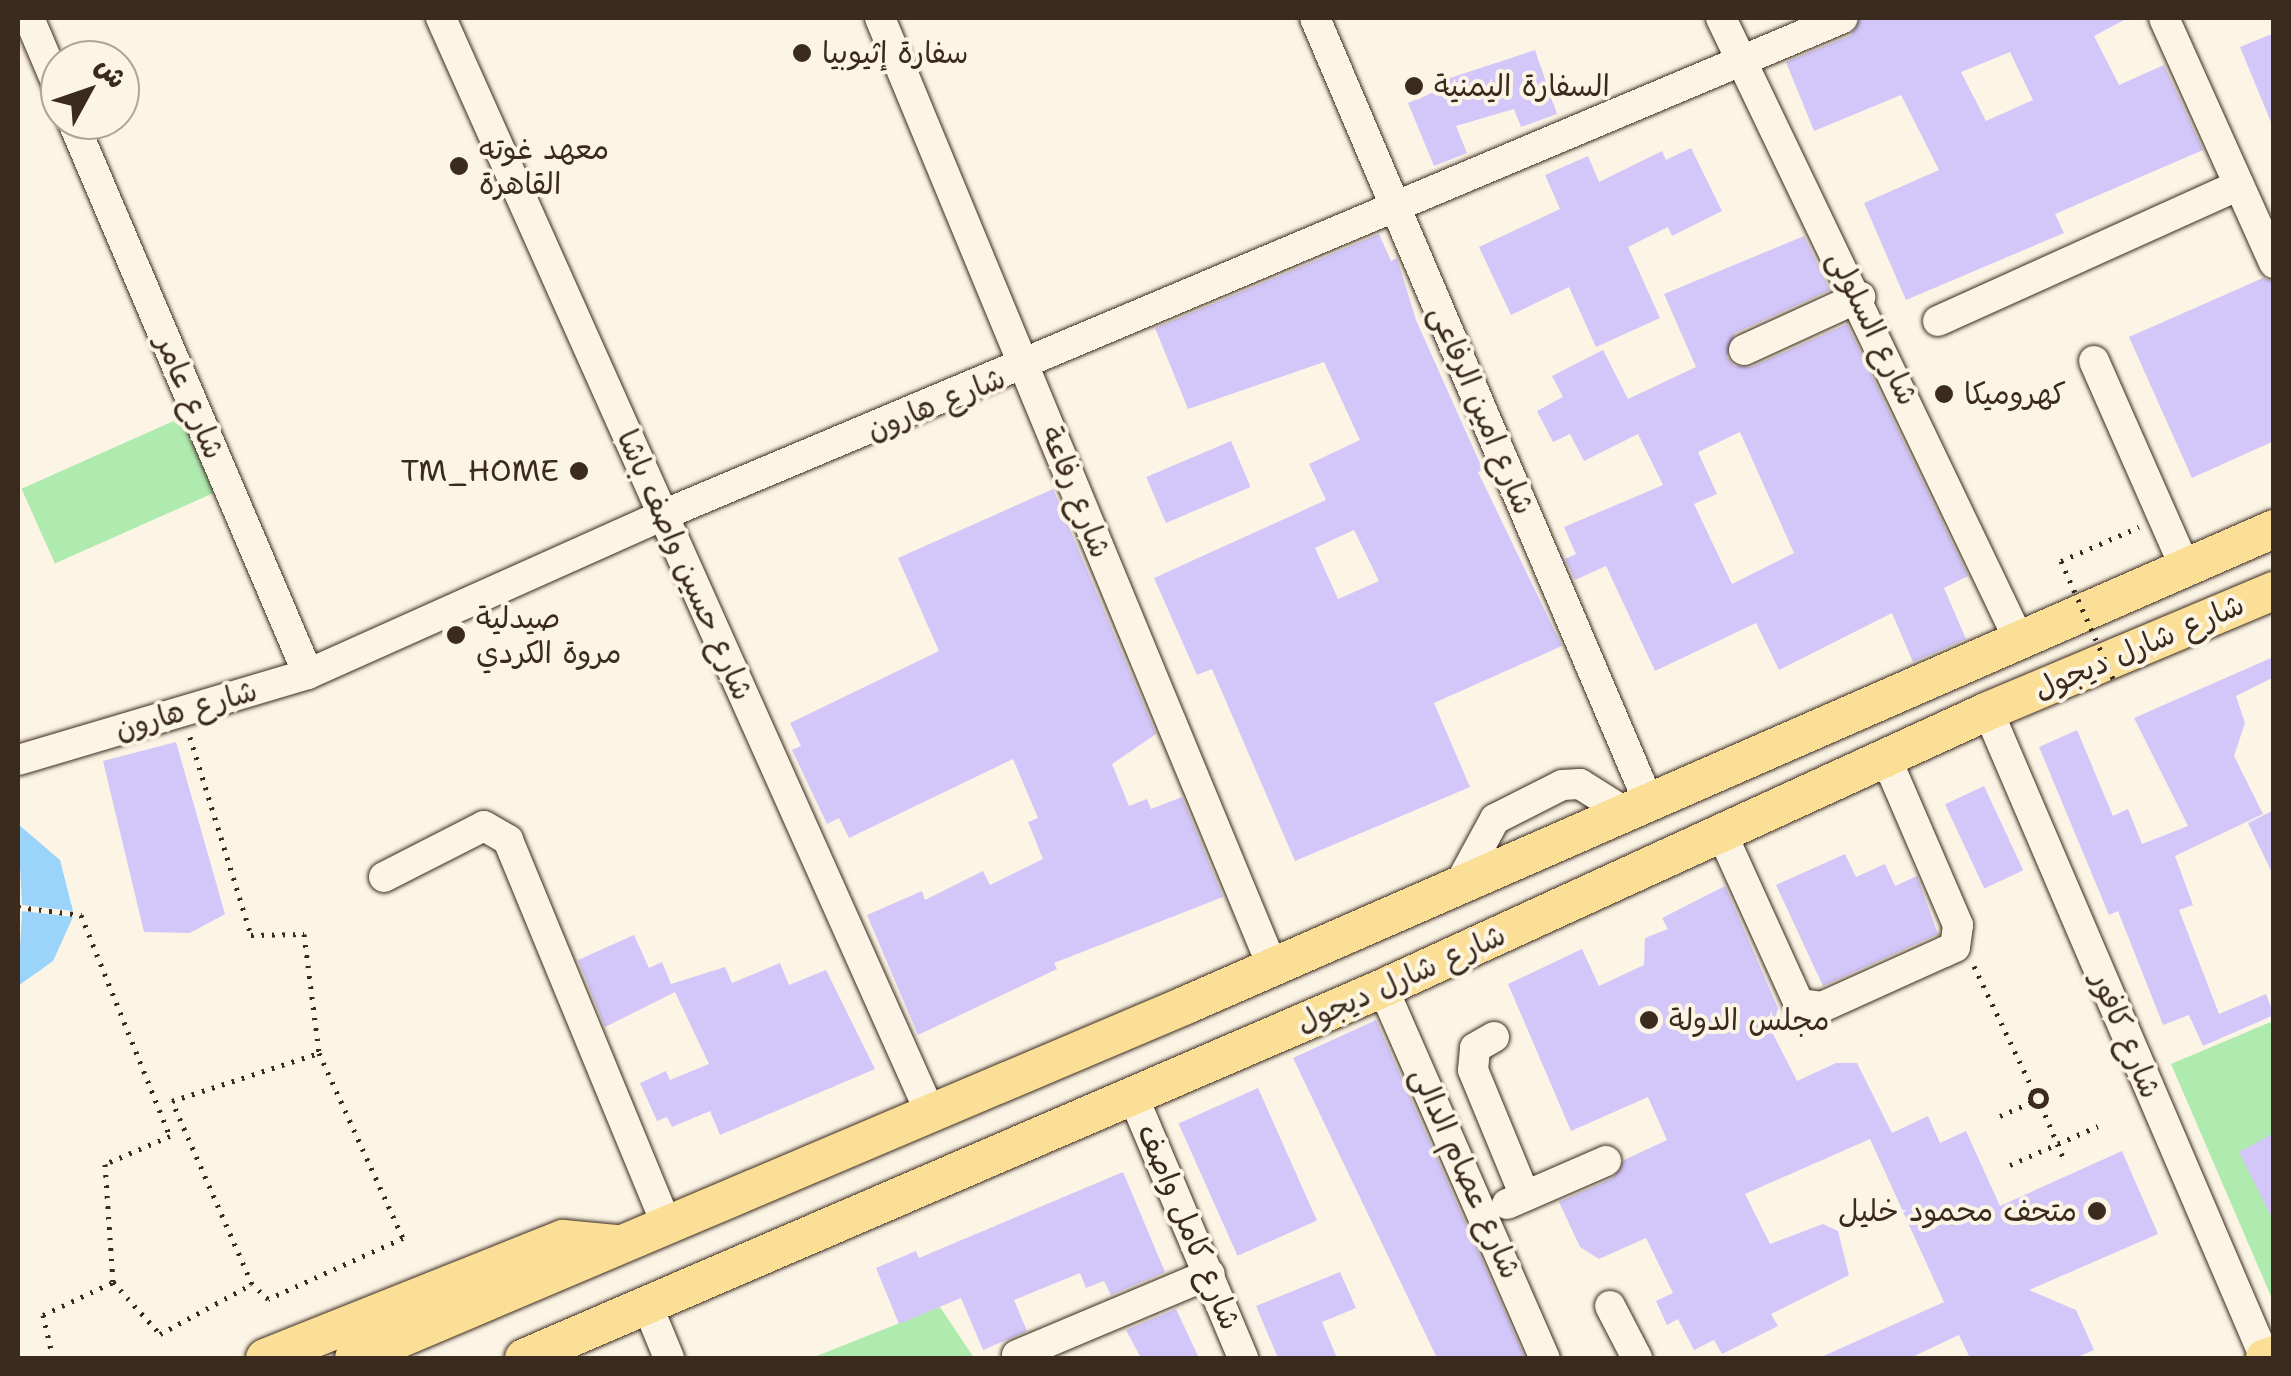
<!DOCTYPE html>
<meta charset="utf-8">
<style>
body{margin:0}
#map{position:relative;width:2291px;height:1376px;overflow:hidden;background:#fcf5e5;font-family:"Shantell Sans","Playpen Sans Arabic",sans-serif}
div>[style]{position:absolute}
.green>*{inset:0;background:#afeaaf;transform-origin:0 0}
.water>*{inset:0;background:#9bd4fb}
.building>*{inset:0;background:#d3c7f9;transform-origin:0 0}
.path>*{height:5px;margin-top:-2.5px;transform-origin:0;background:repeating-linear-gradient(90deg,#3b2a1e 0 2.5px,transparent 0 10.5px)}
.path>.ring{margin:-2.5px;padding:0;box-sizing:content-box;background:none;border:5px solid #3b2a1e;border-radius:50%}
.roads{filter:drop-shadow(0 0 2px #3b2a1e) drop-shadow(0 0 2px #3b2a1e)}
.minor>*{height:30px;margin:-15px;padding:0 15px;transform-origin:15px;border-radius:15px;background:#fcf5e5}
.major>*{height:38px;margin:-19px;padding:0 19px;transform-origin:19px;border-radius:19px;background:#fbdf96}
.path-bridge>*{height:5px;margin-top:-2.5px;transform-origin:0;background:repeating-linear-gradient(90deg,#3b2a1e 0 2.5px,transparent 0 10.5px)}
.dots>*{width:28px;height:28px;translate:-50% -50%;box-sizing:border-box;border:5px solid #fcf5e5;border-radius:50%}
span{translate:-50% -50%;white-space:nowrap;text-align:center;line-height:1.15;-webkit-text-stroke:8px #fcf5e5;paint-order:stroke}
.poi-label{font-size:30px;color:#3b2a1e}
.left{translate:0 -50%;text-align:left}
.right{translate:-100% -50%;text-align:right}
.street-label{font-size:30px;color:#3b2a1e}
.frame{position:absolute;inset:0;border:20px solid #3b2a1e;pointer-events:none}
.north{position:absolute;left:40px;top:40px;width:100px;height:100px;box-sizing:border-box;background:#fcf5e5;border:2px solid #afa495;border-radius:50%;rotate:50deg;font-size:28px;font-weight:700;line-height:40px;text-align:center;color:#3b2a1e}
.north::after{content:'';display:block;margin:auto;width:35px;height:45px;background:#3b2a1e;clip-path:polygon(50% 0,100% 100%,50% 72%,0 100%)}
</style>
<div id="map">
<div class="green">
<div style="left:196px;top:411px;width:82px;height:191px;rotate:66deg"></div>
<div style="clip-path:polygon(2273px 1021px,2273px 1301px,2171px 1064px)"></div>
<div style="clip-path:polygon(940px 1307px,974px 1358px,814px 1357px)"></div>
</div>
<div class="water">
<div style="clip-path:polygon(18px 824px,60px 860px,73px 911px,22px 905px)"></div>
<div style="clip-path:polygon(22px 911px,73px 917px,53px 961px,18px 986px)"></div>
</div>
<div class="building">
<div style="clip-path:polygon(evenodd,1861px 18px,2128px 18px,2094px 36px,2119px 85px,2164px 65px,2203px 150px,2055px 214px,2064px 233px,1906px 300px,1864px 203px,1939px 170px,1901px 95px,1814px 131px,1786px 62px,1851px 35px,1861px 18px,2010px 52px,2033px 100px,1986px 121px,1961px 72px,2010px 52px)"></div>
<div style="clip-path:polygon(2274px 33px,2274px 127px,2273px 127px,2240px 47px)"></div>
<div style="clip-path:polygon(1535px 50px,1557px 114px,1521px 127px,1514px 109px,1456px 126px,1467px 153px,1434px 166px,1408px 103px,1446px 87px,1444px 80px)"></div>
<div style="clip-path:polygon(1691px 148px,1722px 211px,1672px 236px,1668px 227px,1628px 247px,1660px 318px,1596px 347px,1569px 287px,1511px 315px,1479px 247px,1560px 209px,1545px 175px,1588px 156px,1599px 182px,1662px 151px,1666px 160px)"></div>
<div style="clip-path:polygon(evenodd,1379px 234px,1391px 261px,1397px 258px,1416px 320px,1483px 470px,1478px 472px,1562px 646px,1434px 703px,1470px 787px,1295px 861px,1212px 669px,1197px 675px,1154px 578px,1326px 500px,1309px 464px,1360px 440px,1324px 362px,1188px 409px,1155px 328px,1379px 234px,1354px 530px,1379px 581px,1338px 599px,1315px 548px,1354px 530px)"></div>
<div style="clip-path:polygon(evenodd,1804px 236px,1830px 290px,1735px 333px,1727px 357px,1734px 366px,1751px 367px,1847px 324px,1968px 576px,1944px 588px,1966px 639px,1913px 662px,1892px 613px,1779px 670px,1756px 623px,1655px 671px,1606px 566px,1575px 580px,1565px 559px,1576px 554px,1564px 527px,1663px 485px,1638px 434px,1584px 461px,1570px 434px,1553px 442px,1537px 411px,1563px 397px,1552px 376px,1603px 350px,1628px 399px,1696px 367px,1664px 294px,1804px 236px,1740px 432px,1794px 553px,1732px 584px,1694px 504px,1717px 494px,1698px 452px,1740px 432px)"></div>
<div style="clip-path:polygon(2263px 278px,2274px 282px,2274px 441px,2192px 478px,2129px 337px)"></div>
<div style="left:1231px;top:441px;width:50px;height:92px;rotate:67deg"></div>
<div style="clip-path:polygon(1053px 489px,1156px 734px,1112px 764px,1129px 806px,1147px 799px,1151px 809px,1182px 797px,1223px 897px,1054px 963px,1057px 969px,918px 1035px,867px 915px,922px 891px,925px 900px,983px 871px,990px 885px,1043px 859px,1028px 822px,1038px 818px,1013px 759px,849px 838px,839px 818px,827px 824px,792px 750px,801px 746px,790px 723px,939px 651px,898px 558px)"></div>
<div style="clip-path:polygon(2271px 658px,2274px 677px,2236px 696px,2245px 723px,2234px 756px,2263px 814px,2175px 856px,2193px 905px,2179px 910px,2219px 1014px,2266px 994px,2274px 1015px,2203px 1046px,2189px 1015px,2163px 1025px,2118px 911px,2109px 915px,2039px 747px,2077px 730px,2113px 816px,2128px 809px,2142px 844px,2188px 826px,2134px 718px)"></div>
<div style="clip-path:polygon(176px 742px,225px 914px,190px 933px,144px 932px,103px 761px)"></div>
<div style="left:1984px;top:786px;width:93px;height:43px;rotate:65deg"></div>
<div style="clip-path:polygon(2274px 810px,2274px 877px,2248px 823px)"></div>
<div style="clip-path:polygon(1845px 854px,1856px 877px,1885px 864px,1895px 886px,1917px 876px,1938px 934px,1823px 986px,1776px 885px)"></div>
<div style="clip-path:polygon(1725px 886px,1778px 1008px,1772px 1032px,1797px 1081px,1836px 1063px,1857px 1063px,1892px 1133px,1928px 1116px,1940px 1143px,1966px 1131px,2000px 1206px,2122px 1151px,2158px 1234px,2029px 1290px,2076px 1310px,2094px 1350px,2075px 1358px,1970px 1358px,1959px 1335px,1910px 1358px,1819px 1358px,1944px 1302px,1870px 1139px,1745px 1194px,1770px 1244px,1823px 1224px,1838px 1231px,1849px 1275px,1771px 1314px,1778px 1326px,1722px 1354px,1714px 1340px,1694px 1350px,1678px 1319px,1667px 1325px,1656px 1301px,1673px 1293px,1646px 1238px,1599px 1259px,1580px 1247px,1559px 1202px,1613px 1178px,1624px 1160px,1667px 1140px,1648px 1097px,1571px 1131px,1508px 984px,1582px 949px,1599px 986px,1644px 965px,1645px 938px,1668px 929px,1662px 918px)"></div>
<div style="clip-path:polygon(634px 935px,649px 968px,662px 962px,671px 984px,725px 967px,732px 983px,780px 963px,789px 985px,826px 970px,875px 1069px,720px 1135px,710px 1111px,672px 1127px,667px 1117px,657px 1121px,640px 1083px,666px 1071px,670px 1080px,709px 1064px,675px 992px,605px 1027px,578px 960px)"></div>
<div style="clip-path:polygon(1376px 1020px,1525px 1358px,1437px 1358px,1293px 1058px)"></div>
<div style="left:1258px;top:1088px;width:145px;height:87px;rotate:66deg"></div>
<div style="clip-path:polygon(2274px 1133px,2274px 1222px,2239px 1152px)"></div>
<div style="clip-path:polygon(1123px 1172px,1165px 1272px,1111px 1295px,1104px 1281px,1086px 1288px,1080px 1273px,1014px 1300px,1027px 1331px,983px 1350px,961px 1298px,899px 1324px,876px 1268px,916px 1251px,919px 1258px)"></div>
<div style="clip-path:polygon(1340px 1272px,1356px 1308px,1322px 1322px,1337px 1358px,1278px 1358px,1256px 1306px)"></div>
<div style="clip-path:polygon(1176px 1309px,1199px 1358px,1141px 1358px,1126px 1330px)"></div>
</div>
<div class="path">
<div style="left:2061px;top:561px;width:85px;rotate:-23.6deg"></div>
<div style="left:190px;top:737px;width:207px;rotate:72.9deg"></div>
<div style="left:251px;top:935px;width:53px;rotate:-1.1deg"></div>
<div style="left:304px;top:934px;width:119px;rotate:82.8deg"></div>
<div style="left:18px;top:907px;width:64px;rotate:7.2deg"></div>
<div style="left:81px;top:915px;width:238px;rotate:68.1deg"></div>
<div style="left:170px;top:1136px;width:71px;rotate:156.7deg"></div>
<div style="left:105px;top:1164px;width:118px;rotate:86.1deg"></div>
<div style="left:113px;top:1282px;width:70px;rotate:47.9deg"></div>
<div style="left:160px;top:1334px;width:105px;rotate:-28.5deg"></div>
<div style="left:1974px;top:966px;width:140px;rotate:64.5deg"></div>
<div style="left:319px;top:1053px;width:203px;rotate:65.6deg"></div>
<div style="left:403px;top:1238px;width:148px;rotate:155.7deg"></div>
<div style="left:268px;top:1299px;width:22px;rotate:-137deg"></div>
<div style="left:252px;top:1284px;width:200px;rotate:-113.6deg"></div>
<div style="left:172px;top:1101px;width:155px;rotate:-18.1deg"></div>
<div class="ring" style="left:2030px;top:1090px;width:11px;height:11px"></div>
<div style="left:2041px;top:1105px;width:62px;rotate:67.2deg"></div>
<div style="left:2000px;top:1116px;width:35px;rotate:-24deg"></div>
<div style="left:2010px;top:1165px;width:96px;rotate:-23.9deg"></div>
<div style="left:53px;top:1358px;width:44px;rotate:-103.1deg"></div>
<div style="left:43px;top:1315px;width:77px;rotate:-25.2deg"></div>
</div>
<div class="roads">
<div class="minor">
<div style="left:29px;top:18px;width:79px;rotate:67deg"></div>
<div style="left:441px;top:18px;width:1198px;rotate:65.92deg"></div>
<div style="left:880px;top:18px;width:1026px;rotate:67.53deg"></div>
<div style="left:1315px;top:18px;width:853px;rotate:66.95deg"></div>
<div style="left:1721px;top:18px;width:690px;rotate:64.4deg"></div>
<div style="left:2164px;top:18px;width:269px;rotate:65.8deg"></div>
<div style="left:72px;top:120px;width:602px;rotate:66.93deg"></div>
<div style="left:1938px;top:321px;width:330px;rotate:-24.3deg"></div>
<div style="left:1744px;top:350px;width:128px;rotate:-24.6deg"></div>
<div style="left:2094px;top:361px;width:225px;rotate:66.2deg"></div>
<div style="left:1988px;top:711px;width:704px;rotate:66.82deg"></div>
<div style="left:18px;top:760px;width:302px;rotate:-16.5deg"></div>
<div style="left:308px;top:674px;width:389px;rotate:-24.1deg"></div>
<div style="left:663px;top:515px;width:1280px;rotate:-22.84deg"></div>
<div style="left:1722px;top:834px;width:187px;rotate:65.6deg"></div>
<div style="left:1799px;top:1004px;width:23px;rotate:7deg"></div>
<div style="left:1822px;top:1007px;width:134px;rotate:-24.3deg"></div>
<div style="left:1944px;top:952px;width:12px;rotate:-24deg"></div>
<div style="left:1955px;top:947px;width:22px;rotate:-82deg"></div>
<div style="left:1958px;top:925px;width:182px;rotate:-113.3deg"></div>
<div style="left:384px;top:877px;width:112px;rotate:-27deg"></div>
<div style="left:484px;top:826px;width:28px;rotate:30deg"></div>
<div style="left:508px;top:840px;width:417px;rotate:67.6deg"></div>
<div style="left:1459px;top:885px;width:75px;rotate:-61.4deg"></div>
<div style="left:1495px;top:819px;width:75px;rotate:-26.9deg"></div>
<div style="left:1562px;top:785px;width:18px;rotate:-3deg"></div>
<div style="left:1580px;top:784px;width:54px;rotate:32.2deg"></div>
<div style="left:1383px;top:988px;width:404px;rotate:66.4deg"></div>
<div style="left:1494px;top:1037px;width:22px;rotate:150deg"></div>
<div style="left:1475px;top:1048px;width:22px;rotate:95deg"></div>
<div style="left:1473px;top:1070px;width:136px;rotate:67.6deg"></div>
<div style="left:1133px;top:1096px;width:284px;rotate:67.2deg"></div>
<div style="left:1507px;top:1204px;width:108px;rotate:-23.5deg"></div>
<div style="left:1610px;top:1306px;width:59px;rotate:62.6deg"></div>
<div style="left:648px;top:1307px;width:55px;rotate:67.6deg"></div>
<div style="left:1017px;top:1355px;width:209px;rotate:-22.8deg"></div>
</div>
<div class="major">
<div style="left:265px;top:1358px;width:321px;rotate:-21.8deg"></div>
<div style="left:563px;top:1239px;width:53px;rotate:5.4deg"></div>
<div style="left:354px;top:1358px;width:904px;rotate:-22.99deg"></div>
<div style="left:1186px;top:1005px;width:1188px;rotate:-23.63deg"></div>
<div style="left:524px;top:1358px;width:935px;rotate:-23.3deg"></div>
<div style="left:1383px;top:988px;width:665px;rotate:-24.6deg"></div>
<div style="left:1988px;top:711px;width:310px;rotate:-22.8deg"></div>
<div style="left:2265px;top:1358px;width:9px;rotate:-18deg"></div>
</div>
</div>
<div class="path-bridge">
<div style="left:2061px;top:561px;width:136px;rotate:66.1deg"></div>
</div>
<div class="dots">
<div style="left:802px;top:53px;background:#3b2a1e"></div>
<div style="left:1414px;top:86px;background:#3b2a1e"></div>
<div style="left:459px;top:166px;background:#3b2a1e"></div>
<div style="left:1944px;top:394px;background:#3b2a1e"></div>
<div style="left:579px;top:471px;background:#3b2a1e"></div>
<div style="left:456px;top:635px;background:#3b2a1e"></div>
<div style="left:1649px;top:1020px;background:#3b2a1e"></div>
<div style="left:2097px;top:1211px;background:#3b2a1e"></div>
</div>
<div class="poi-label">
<span class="left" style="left:822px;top:53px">سفارة إثيوبيا</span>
<span class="left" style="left:1434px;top:86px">السفارة اليمنية</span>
<span class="left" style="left:479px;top:166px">معهد غوته<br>القاهرة</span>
<span class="left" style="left:1964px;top:394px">كهروميكا</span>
<span class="right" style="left:559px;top:471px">TM_HOME</span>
<span class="left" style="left:476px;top:635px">صيدلية<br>مروة الكردي</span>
<span class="left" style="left:1669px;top:1020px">مجلس الدولة</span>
<span class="right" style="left:2077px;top:1211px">متحف محمود خليل</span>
</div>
<div class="street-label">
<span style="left:1873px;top:328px;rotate:64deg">شارع السلولى</span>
<span style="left:190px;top:397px;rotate:67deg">شارع عامر</span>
<span style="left:936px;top:404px;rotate:-22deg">شارع هارون</span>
<span style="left:1482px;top:410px;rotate:67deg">شارع امين الرفاعى</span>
<span style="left:1076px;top:492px;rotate:68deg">شارع رفاعة</span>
<span style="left:685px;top:565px;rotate:66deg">شارع حسين واصف باشا</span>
<span style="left:2139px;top:647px;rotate:-23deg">شارع شارل ديجول</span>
<span style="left:186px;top:710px;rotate:-16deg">شارع هارون</span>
<span style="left:1401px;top:979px;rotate:-24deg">شارع شارل ديجول</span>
<span style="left:2126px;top:1035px;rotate:67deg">شارع كافور</span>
<span style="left:1466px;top:1173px;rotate:66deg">شارع عصام الدالى</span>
<span style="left:1189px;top:1227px;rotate:67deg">شارع كامل واصف</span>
</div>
<div class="frame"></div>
<div class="north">ش</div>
</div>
